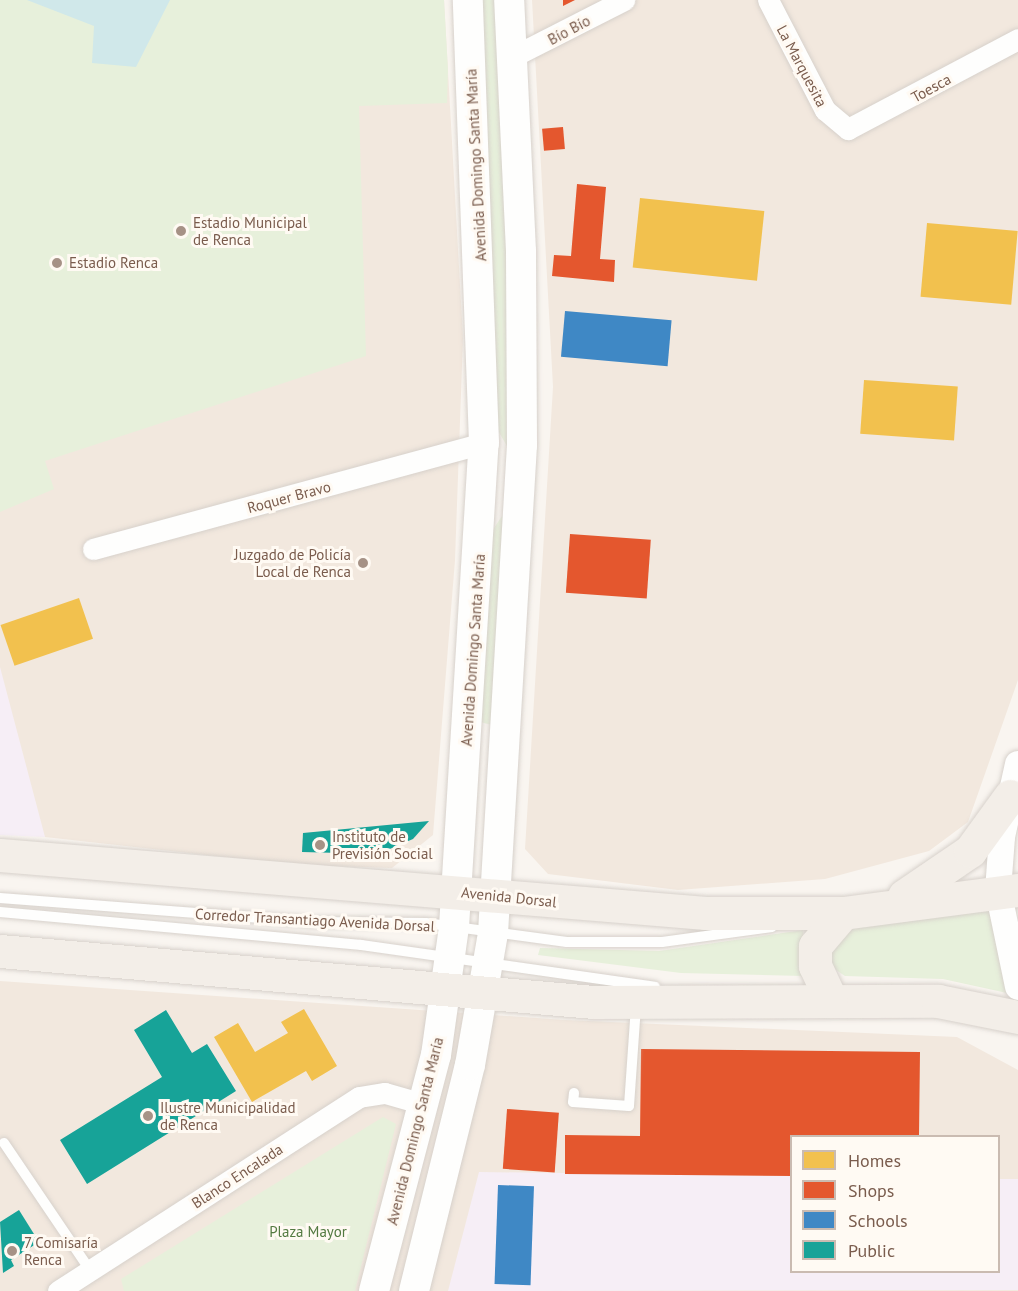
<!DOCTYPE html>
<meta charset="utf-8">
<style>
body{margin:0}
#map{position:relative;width:1018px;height:1291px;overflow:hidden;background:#f9f5f0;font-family:"PT Sans",sans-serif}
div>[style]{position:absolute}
.residential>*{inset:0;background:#f2e8de}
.education>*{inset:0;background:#f6eef6}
.green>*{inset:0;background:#e7f0db}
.water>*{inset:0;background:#d0e8ea}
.homes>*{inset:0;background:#f2c14e;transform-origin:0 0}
.shops>*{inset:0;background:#e4572e;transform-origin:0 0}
.schools>*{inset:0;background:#3f88c5;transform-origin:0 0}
.public>*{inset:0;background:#17a398}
.roads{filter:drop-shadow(0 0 2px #d7d1cb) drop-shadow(0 0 2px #d7d1cb)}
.service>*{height:10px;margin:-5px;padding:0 5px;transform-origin:5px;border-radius:5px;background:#fefefd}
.minor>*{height:21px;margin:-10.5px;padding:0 10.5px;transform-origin:10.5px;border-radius:10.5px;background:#fefefd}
.tertiary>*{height:26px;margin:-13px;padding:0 13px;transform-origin:13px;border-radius:13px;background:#fefefd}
.secondary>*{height:30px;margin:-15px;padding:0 15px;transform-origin:15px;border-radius:15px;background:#fefefd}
.primary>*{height:33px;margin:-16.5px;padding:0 16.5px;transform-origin:16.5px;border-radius:16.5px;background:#f3eee8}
.dots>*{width:16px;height:16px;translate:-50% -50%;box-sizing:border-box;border:3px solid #fffaf3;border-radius:50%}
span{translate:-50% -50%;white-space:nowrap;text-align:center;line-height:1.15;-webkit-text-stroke:6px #fffaf3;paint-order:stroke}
.street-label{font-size:15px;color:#7a5c4d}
.poi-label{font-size:15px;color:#7a5c4d}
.left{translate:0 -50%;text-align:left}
.right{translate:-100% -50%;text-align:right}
.park-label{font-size:15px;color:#537a41}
.legend{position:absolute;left:790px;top:1135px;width:210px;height:138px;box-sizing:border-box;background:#fffaf3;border:2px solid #cabbb1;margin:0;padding:8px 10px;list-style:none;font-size:18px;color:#7a5c4d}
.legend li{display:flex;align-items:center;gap:12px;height:30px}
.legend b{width:30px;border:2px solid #cabbb1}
</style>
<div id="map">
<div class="residential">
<div style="clip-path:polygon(0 0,444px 0,463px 338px,455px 560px,433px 835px,392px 868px,297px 865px,0 832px)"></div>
<div style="clip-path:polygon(532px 0,1018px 0,1018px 680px,968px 822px,929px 851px,825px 879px,678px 890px,548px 874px,525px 849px,553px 387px)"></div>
<div style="clip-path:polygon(evenodd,0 981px,565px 1020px,957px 1037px,1018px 1070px,1018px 1291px,0 1291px,0 981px,792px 1136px,998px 1136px,998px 1272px,792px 1272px,792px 1136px)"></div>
</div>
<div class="education">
<div style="clip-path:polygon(0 667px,45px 837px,0 835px)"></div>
<div style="clip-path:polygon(479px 1172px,791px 1176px,792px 1272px,998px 1272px,999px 1179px,1018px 1179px,1018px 1290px,448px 1291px)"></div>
</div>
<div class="green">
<div style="clip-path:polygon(0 0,444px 0,448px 70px,447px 103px,359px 106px,366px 356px,45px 461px,54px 489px,0 512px)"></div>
<div style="clip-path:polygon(479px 0,496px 0,512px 356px,508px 520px,492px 725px,480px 722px,490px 534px,504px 513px,507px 446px,497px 429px)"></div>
<div style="clip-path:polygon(993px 902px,1016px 995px,943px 979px,845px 976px,830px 966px,827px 944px,861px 922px)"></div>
<div style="clip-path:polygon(803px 930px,804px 976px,681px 973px,538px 955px,540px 948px,659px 951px)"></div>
<div style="clip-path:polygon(383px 1117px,396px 1124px,355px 1291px,124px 1291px,121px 1279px)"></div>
</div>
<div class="water">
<div style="clip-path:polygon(27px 0,170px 0,136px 67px,92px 63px,94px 26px)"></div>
</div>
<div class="homes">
<div style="left:640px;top:198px;width:125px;height:70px;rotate:6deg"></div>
<div style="left:927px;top:223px;width:91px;height:74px;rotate:5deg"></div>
<div style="left:864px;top:380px;width:94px;height:54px;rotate:4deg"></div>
<div style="left:79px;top:598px;width:43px;height:83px;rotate:71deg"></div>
<div style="clip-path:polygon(304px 1009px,337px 1066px,312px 1081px,306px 1071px,252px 1102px,214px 1037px,238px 1023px,255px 1052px,288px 1033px,281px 1022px)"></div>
</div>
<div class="shops">
<div style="clip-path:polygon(563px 0,575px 0,563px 6px)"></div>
<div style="left:563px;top:127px;width:22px;height:21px;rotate:85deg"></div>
<div style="clip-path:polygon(577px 184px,606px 187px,600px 259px,615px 260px,614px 282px,552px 276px,554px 255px,571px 256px)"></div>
<div style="left:570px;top:534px;width:81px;height:59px;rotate:4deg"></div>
<div style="clip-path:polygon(641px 1049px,920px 1052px,919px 1136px,792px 1136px,792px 1176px,565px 1174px,565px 1135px,640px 1136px)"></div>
<div style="left:507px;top:1109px;width:52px;height:60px;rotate:4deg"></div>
</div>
<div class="schools">
<div style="left:565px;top:311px;width:107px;height:46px;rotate:5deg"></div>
<div style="left:498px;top:1185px;width:36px;height:99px;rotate:2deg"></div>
</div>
<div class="public">
<div style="clip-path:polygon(429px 821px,413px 839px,378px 854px,302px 852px,303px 833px)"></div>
<div style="clip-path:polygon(166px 1010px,192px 1053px,207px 1044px,236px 1091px,87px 1184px,60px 1140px,162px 1077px,134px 1030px)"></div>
<div style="clip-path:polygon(19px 1210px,39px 1242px,11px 1260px,14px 1266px,3px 1273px,0 1222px)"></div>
</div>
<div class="roads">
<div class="service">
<div style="left:0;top:898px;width:311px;rotate:4.4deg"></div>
<div style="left:310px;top:922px;width:116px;rotate:0.5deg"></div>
<div style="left:426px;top:923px;width:142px;rotate:7.7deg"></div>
<div style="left:567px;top:942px;width:95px"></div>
<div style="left:662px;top:942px;width:111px;rotate:-7.8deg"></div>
<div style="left:0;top:912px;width:363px;rotate:5.2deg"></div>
<div style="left:361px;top:945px;width:297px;rotate:8.1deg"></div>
<div style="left:574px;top:1093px;width:9px;rotate:96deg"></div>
<div style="left:573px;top:1102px;width:56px;rotate:4.1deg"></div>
<div style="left:629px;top:1106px;width:100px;rotate:-86deg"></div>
<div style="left:4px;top:1143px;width:153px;rotate:55.9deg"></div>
</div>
<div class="minor">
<div style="left:768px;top:0;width:124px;rotate:62.6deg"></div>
<div style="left:825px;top:110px;width:30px;rotate:40deg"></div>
<div style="left:848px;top:129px;width:192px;rotate:-27.9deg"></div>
<div style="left:512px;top:57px;width:126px;rotate:-27deg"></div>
<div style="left:93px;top:549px;width:405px;rotate:-15.2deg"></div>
<div style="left:58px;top:1291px;width:358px;rotate:-32.8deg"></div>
<div style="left:359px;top:1097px;width:26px;rotate:-9deg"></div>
<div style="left:385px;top:1093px;width:40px;rotate:16deg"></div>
</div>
<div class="tertiary">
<div style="left:1018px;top:764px;width:75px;rotate:102.4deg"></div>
<div style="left:1002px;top:837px;width:53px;rotate:94.3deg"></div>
<div style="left:998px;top:890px;width:99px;rotate:78.3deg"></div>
</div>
<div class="secondary">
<div style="left:374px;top:1291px;width:244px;rotate:-75.3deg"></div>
<div style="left:436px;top:1055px;width:129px;rotate:-82deg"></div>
<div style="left:454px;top:927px;width:485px;rotate:-86.5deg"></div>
<div style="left:484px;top:443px;width:443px;rotate:-92.1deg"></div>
<div style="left:414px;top:1291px;width:233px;rotate:-76.1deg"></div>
<div style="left:470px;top:1065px;width:134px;rotate:-80.1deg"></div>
<div style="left:493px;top:933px;width:489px;rotate:-86.6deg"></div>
<div style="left:522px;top:445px;width:194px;rotate:-90.3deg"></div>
<div style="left:521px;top:251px;width:251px;rotate:-92.7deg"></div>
</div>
<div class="primary">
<div style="left:0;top:855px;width:708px;rotate:4.7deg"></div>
<div style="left:706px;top:913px;width:137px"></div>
<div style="left:843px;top:913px;width:177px;rotate:-7.5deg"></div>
<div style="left:904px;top:896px;width:80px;rotate:-34.3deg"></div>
<div style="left:970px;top:851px;width:68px;rotate:-54deg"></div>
<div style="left:0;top:951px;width:596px;rotate:4.91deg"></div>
<div style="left:594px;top:1002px;width:344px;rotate:-0.2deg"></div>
<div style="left:938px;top:1001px;width:82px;rotate:11.3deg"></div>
<div style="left:831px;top:1000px;width:38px;rotate:-115deg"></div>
<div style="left:815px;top:966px;width:20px;rotate:-90deg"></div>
<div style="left:815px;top:946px;width:43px;rotate:-49.7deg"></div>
</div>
</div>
<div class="dots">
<div style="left:181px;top:231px;background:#a69286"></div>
<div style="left:57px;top:263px;background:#a69286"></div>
<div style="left:363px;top:563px;background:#a69286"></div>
<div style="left:320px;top:845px;background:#a69286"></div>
<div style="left:148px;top:1116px;background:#a69286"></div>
<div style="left:12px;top:1251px;background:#a69286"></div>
</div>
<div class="street-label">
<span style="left:569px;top:30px;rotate:-28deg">Bío Bío</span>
<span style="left:802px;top:66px;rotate:62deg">La Marquesita</span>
<span style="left:931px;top:88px;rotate:-29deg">Toesca</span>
<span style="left:476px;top:165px;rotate:-93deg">Avenida Domingo Santa María</span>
<span style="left:289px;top:497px;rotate:-15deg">Roquer Bravo</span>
<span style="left:473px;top:650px;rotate:-86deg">Avenida Domingo Santa María</span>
<span style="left:509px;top:897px;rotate:6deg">Avenida Dorsal</span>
<span style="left:315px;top:920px;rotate:3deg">Corredor Transantiago Avenida Dorsal</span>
<span style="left:415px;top:1131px;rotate:-76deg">Avenida Domingo Santa María</span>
<span style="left:237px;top:1176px;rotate:-33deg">Blanco Encalada</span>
</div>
<div class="poi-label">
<span class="left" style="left:193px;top:231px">Estadio Municipal<br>de Renca</span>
<span class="left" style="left:69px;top:263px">Estadio Renca</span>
<span class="right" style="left:351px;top:563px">Juzgado de Policía<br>Local de Renca</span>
<span class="left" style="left:332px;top:845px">Instituto de<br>Previsión Social</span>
<span class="left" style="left:160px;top:1116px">Ilustre Municipalidad<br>de Renca</span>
<span class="left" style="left:24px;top:1251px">7 Comisaría<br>Renca</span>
</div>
<div class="park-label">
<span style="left:308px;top:1232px">Plaza Mayor</span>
</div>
<ul class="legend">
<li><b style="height:16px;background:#f2c14e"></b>Homes</li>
<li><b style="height:16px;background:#e4572e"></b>Shops</li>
<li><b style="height:16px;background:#3f88c5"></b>Schools</li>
<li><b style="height:16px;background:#17a398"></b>Public</li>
</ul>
</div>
